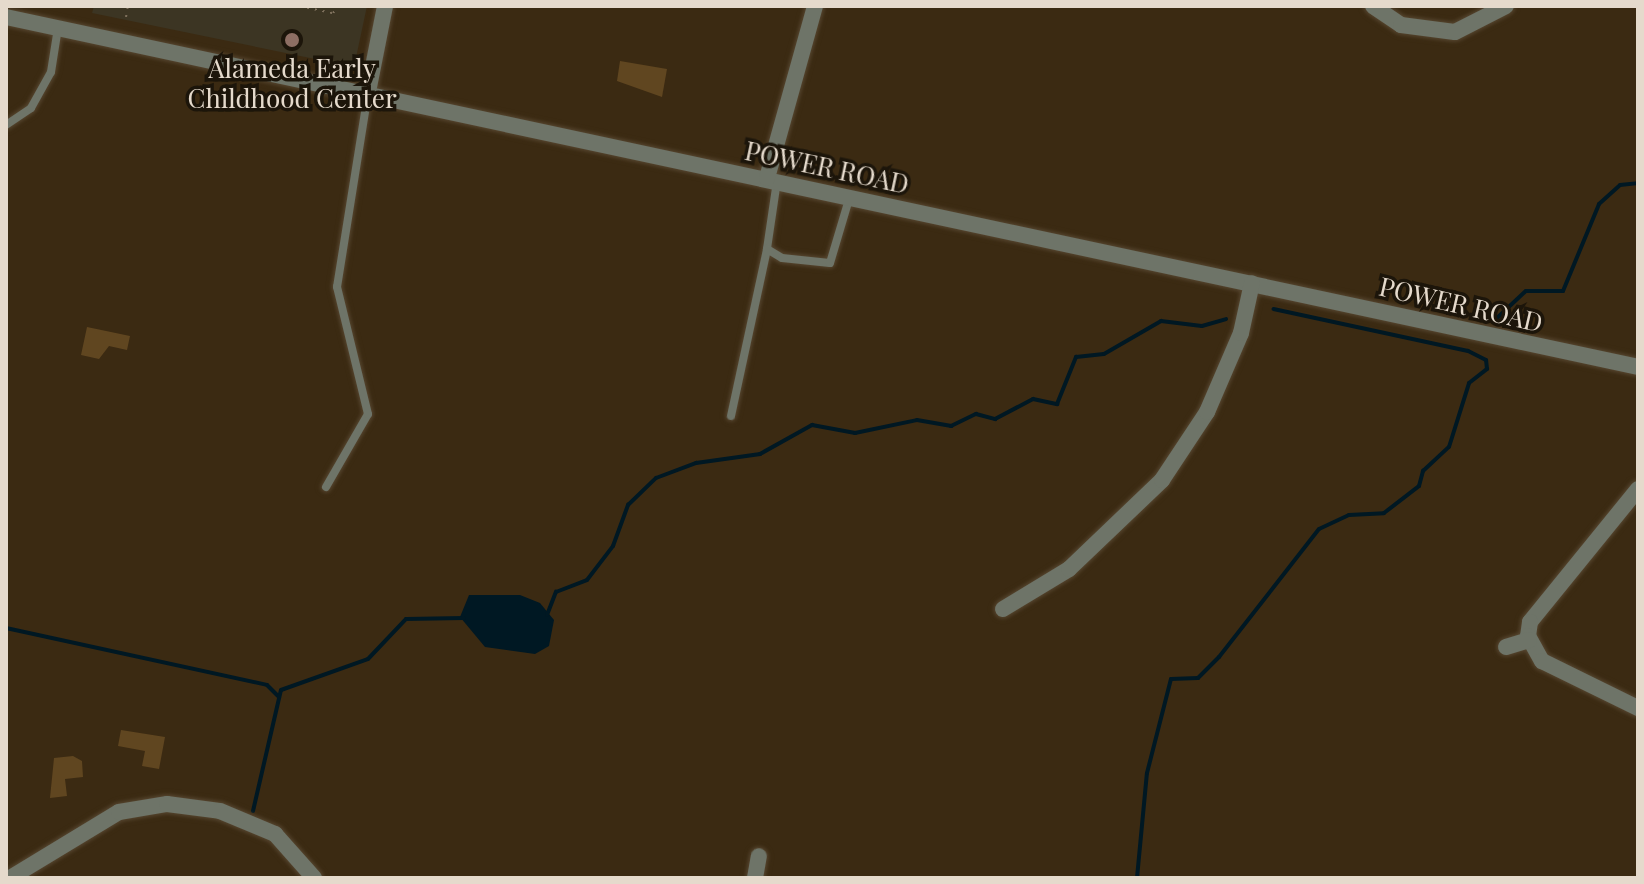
<!DOCTYPE html>
<style>
body{margin:0}
#map{position:relative;width:1644px;height:884px;overflow:hidden;background:#3b2a12;font-family:"Playfair Display",serif}
div>[style]{position:absolute}
.education>*{inset:0;background:#3c3523}
.water>*{inset:0;background:#001823}
.stream>*{height:4px;margin:-2px;padding:0 2px;transform-origin:2px;border-radius:2px;background:#001823}
.building>*{inset:0;background:#604620}
.path>*{height:2px;margin-top:-1px;transform-origin:0;background:repeating-linear-gradient(90deg,#7e705c 0 2px,transparent 0 8px)}
.roads{filter:drop-shadow(0 0 2px #564630) drop-shadow(0 0 2px #564630)}
.service>*{height:8px;margin:-4px;padding:0 4px;transform-origin:4px;border-radius:4px;background:#6e7468}
.minor>*{height:16px;margin:-8px;padding:0 8px;transform-origin:8px;border-radius:8px;background:#6e7468}
.dots>*{width:22px;height:22px;translate:-50% -50%;box-sizing:border-box;border:4px solid #1c150a;border-radius:50%}
span{translate:-50% -50%;white-space:nowrap;text-align:center;line-height:1.15;-webkit-text-stroke:7px #1c150a;paint-order:stroke}
.poi-label{font-size:26px;color:#e5dacc}
.street-label{font-size:26px;color:#e5dacc}
.frame{position:absolute;inset:0;border:8px solid #e5dacc;pointer-events:none}
</style>
<div id="map">
<div class="education">
<div style="clip-path:polygon(94px 6px,367px 6px,354px 67px,92px 13px)"></div>
</div>
<div class="water">
<div style="clip-path:polygon(469px 595px,520px 595px,540px 603px,554px 620px,549px 646px,535px 654px,485px 647px,460px 617px)"></div>
</div>
<div class="stream">
<div style="left:1498px;top:317px;width:38px;rotate:-43deg"></div>
<div style="left:1526px;top:291px;width:37px"></div>
<div style="left:1563px;top:291px;width:94px;rotate:-67.5deg"></div>
<div style="left:1599px;top:204px;width:28px;rotate:-42deg"></div>
<div style="left:1620px;top:185px;width:18px;rotate:-6deg"></div>
<div style="left:547px;top:615px;width:25px;rotate:-69deg"></div>
<div style="left:556px;top:592px;width:33px;rotate:-21deg"></div>
<div style="left:587px;top:580px;width:43px;rotate:-52.6deg"></div>
<div style="left:613px;top:546px;width:44px;rotate:-69.9deg"></div>
<div style="left:628px;top:505px;width:39px;rotate:-44deg"></div>
<div style="left:656px;top:478px;width:43px;rotate:-20.6deg"></div>
<div style="left:696px;top:463px;width:65px;rotate:-8deg"></div>
<div style="left:760px;top:454px;width:60px;rotate:-29.1deg"></div>
<div style="left:812px;top:425px;width:44px;rotate:10.5deg"></div>
<div style="left:855px;top:433px;width:63px;rotate:-11.8deg"></div>
<div style="left:917px;top:420px;width:35px;rotate:10deg"></div>
<div style="left:951px;top:426px;width:28px;rotate:-26deg"></div>
<div style="left:976px;top:414px;width:20px;rotate:15deg"></div>
<div style="left:995px;top:419px;width:43px;rotate:-27.8deg"></div>
<div style="left:1033px;top:399px;width:25px;rotate:12deg"></div>
<div style="left:1057px;top:404px;width:51px;rotate:-68deg"></div>
<div style="left:1076px;top:357px;width:28px;rotate:-6deg"></div>
<div style="left:1104px;top:354px;width:66px;rotate:-30.1deg"></div>
<div style="left:1161px;top:321px;width:41px;rotate:7deg"></div>
<div style="left:1202px;top:326px;width:25px;rotate:-16deg"></div>
<div style="left:6px;top:628px;width:267px;rotate:12.3deg"></div>
<div style="left:267px;top:685px;width:17px;rotate:45deg"></div>
<div style="left:253px;top:811px;width:124px;rotate:-77deg"></div>
<div style="left:281px;top:690px;width:92px;rotate:-19.6deg"></div>
<div style="left:368px;top:659px;width:55px;rotate:-46.5deg"></div>
<div style="left:406px;top:619px;width:58px;rotate:-1deg"></div>
<div style="left:1137px;top:878px;width:105px;rotate:-84.6deg"></div>
<div style="left:1147px;top:773px;width:97px;rotate:-75.7deg"></div>
<div style="left:1171px;top:679px;width:27px;rotate:-2deg"></div>
<div style="left:1198px;top:678px;width:30px;rotate:-45deg"></div>
<div style="left:1219px;top:657px;width:162px;rotate:-52deg"></div>
<div style="left:1319px;top:529px;width:33px;rotate:-25deg"></div>
<div style="left:1349px;top:515px;width:35px;rotate:-3deg"></div>
<div style="left:1384px;top:513px;width:44px;rotate:-37.6deg"></div>
<div style="left:1419px;top:486px;width:16px;rotate:-75deg"></div>
<div style="left:1423px;top:471px;width:35px;rotate:-43deg"></div>
<div style="left:1449px;top:447px;width:67px;rotate:-72.6deg"></div>
<div style="left:1469px;top:383px;width:23px;rotate:-38deg"></div>
<div style="left:1487px;top:369px;width:9px;rotate:-96deg"></div>
<div style="left:1486px;top:360px;width:20px;rotate:-153deg"></div>
<div style="left:1468px;top:351px;width:199px;rotate:-167.8deg"></div>
</div>
<div class="building">
<div style="clip-path:polygon(620px 61px,667px 69px,662px 97px,617px 81px)"></div>
<div style="clip-path:polygon(87px 327px,130px 336px,127px 350px,109px 346px,99px 359px,81px 355px)"></div>
<div style="clip-path:polygon(121px 730px,165px 737px,159px 769px,142px 766px,145px 751px,118px 746px)"></div>
<div style="clip-path:polygon(73px 756px,82px 761px,83px 777px,65px 779px,67px 796px,50px 798px,54px 758px)"></div>
</div>
<div class="path">
<div style="left:299px;top:6px;width:35px;rotate:12deg"></div>
<div style="left:333px;top:13px;width:9px;rotate:-49deg"></div>
<div style="left:126px;top:17px;width:11px;rotate:-80deg"></div>
</div>
<div class="roads">
<div class="service">
<div style="left:6px;top:125px;width:30px;rotate:-34deg"></div>
<div style="left:31px;top:108px;width:41px;rotate:-60.9deg"></div>
<div style="left:51px;top:72px;width:45px;rotate:-81deg"></div>
<div style="left:777px;top:181px;width:69px;rotate:98.4deg"></div>
<div style="left:767px;top:249px;width:17px;rotate:31deg"></div>
<div style="left:782px;top:258px;width:48px;rotate:5.9deg"></div>
<div style="left:830px;top:263px;width:70px;rotate:-73.4deg"></div>
<div style="left:731px;top:416px;width:171px;rotate:-77.8deg"></div>
<div style="left:326px;top:487px;width:84px;rotate:-60.1deg"></div>
<div style="left:368px;top:414px;width:131px;rotate:-103.7deg"></div>
<div style="left:337px;top:287px;width:196px;rotate:-80.9deg"></div>
</div>
<div class="minor">
<div style="left:1373px;top:6px;width:34px;rotate:34deg"></div>
<div style="left:1401px;top:25px;width:54px;rotate:7.4deg"></div>
<div style="left:1455px;top:32px;width:57px;rotate:-27deg"></div>
<div style="left:6px;top:17px;width:1669px;rotate:12.1deg"></div>
<div style="left:368px;top:92px;width:88px;rotate:-78.8deg"></div>
<div style="left:767px;top:178px;width:179px;rotate:-74.4deg"></div>
<div style="left:1638px;top:489px;width:171px;rotate:129.1deg"></div>
<div style="left:1530px;top:622px;width:14px;rotate:98deg"></div>
<div style="left:1528px;top:636px;width:29px;rotate:61deg"></div>
<div style="left:1542px;top:661px;width:107px;rotate:26.1deg"></div>
<div style="left:1003px;top:609px;width:77px;rotate:-31.2deg"></div>
<div style="left:1069px;top:569px;width:129px;rotate:-43.7deg"></div>
<div style="left:1162px;top:480px;width:82px;rotate:-56.5deg"></div>
<div style="left:1207px;top:412px;width:86px;rotate:-66.7deg"></div>
<div style="left:1241px;top:333px;width:51px;rotate:-77.6deg"></div>
<div style="left:1506px;top:647px;width:24px;rotate:-17deg"></div>
<div style="left:10px;top:878px;width:127px;rotate:-31.2deg"></div>
<div style="left:119px;top:812px;width:49px;rotate:-9.5deg"></div>
<div style="left:167px;top:804px;width:53px;rotate:7.5deg"></div>
<div style="left:220px;top:811px;width:60px;rotate:22.7deg"></div>
<div style="left:275px;top:834px;width:59px;rotate:48.4deg"></div>
<div style="left:755px;top:878px;width:22px;rotate:-80deg"></div>
</div>
</div>
<div class="dots">
<div style="left:292px;top:40px;background:#8d6e63"></div>
</div>
<div class="poi-label">
<span style="left:292px;top:83px">Alameda Early<br>Childhood Center</span>
</div>
<div class="street-label">
<span style="left:827px;top:167px;rotate:12deg">POWER ROAD</span>
<span style="left:1461px;top:304px;rotate:13deg">POWER ROAD</span>
</div>
<div class="frame"></div>
</div>
